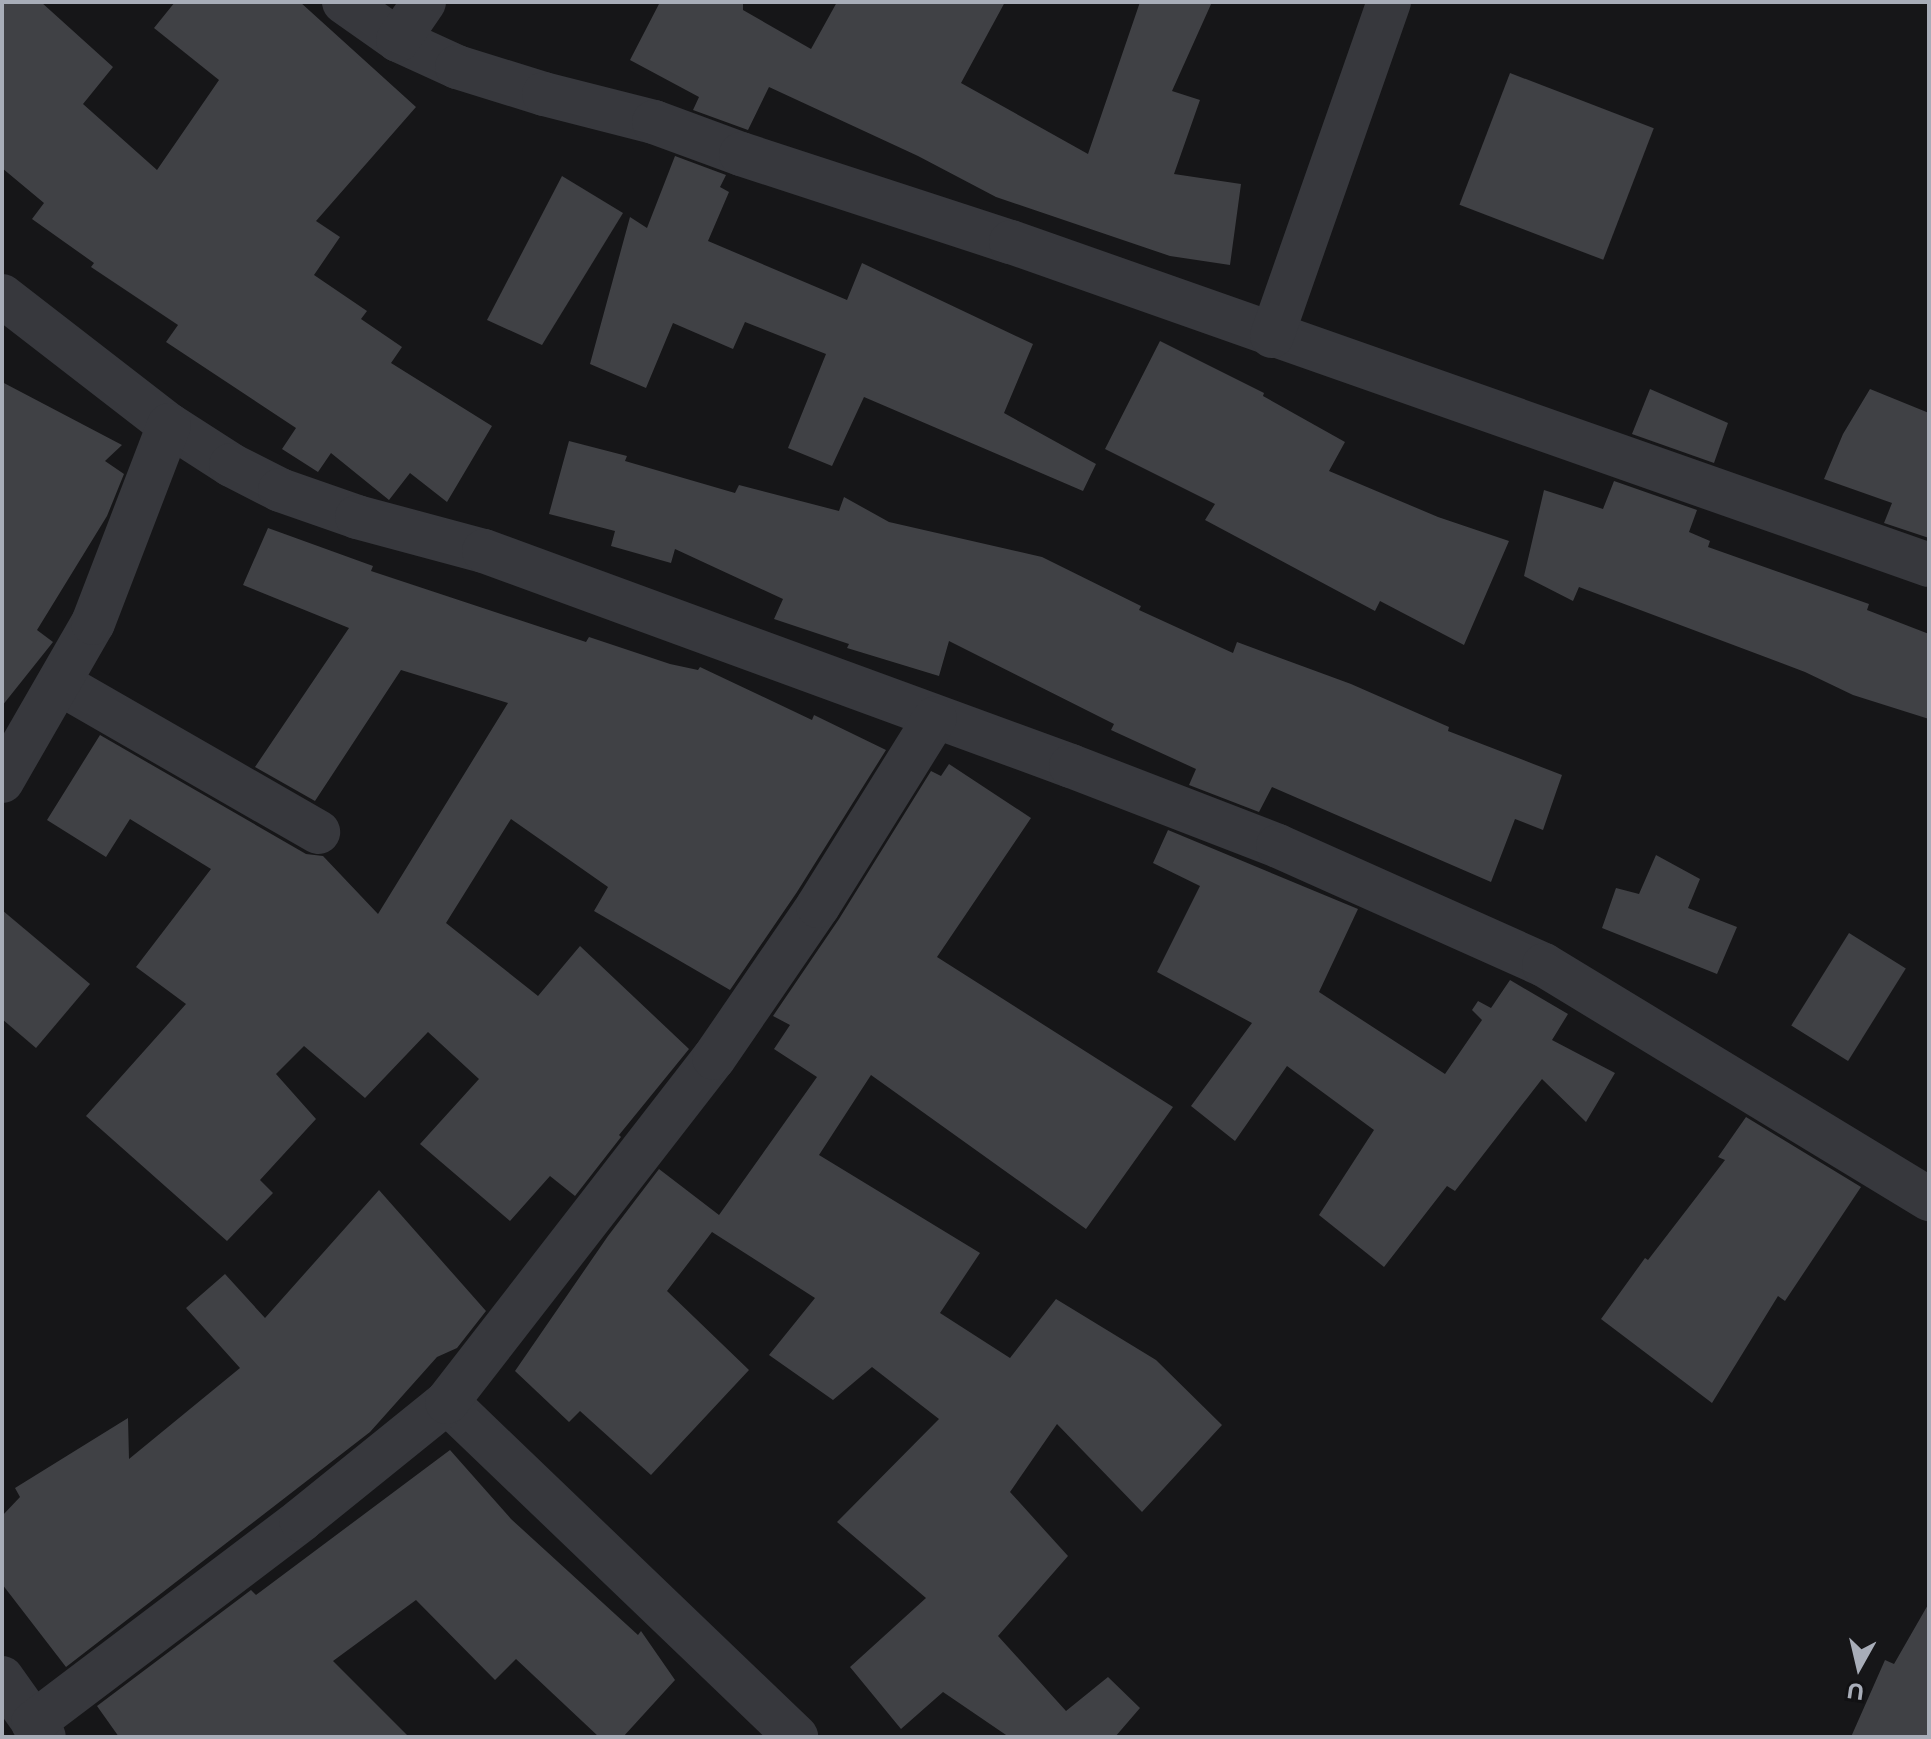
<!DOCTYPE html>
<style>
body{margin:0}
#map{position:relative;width:1931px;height:1739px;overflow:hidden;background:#161618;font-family:Montserrat,sans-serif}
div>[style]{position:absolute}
.building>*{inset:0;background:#404145;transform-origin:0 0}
.minor>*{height:44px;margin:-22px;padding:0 22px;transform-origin:22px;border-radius:22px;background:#37383d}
span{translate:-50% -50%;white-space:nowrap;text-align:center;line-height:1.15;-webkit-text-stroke:6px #111113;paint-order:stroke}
.frame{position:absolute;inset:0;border:4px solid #a8adb8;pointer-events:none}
.north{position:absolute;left:1819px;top:1627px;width:80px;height:80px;-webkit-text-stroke:6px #111113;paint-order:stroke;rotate:188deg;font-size:22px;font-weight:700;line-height:32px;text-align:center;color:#a8adb8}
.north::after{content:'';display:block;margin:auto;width:28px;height:36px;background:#a8adb8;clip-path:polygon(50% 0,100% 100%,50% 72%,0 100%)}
</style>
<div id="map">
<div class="building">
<div style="clip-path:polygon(2px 2px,41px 2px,113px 67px,83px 104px,157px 170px,219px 80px,154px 28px,175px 2px,300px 2px,416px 107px,316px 221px,340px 237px,314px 275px,367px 311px,361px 319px,402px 347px,391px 363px,492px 426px,447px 502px,410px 473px,389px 500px,331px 453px,318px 472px,282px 449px,296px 428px,166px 342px,178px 325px,91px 267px,94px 263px,32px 219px,44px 203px,2px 168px)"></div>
<div style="clip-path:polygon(660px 2px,743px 2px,743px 10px,811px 49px,837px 2px,1005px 2px,961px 83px,1088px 154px,1140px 2px,1212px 2px,1172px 91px,1200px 100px,1174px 174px,1241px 184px,1230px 265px,1170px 256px,996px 197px,918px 156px,769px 87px,748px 130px,693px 110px,699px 97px,630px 60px)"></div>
<div style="left:1510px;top:73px;width:154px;height:141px;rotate:21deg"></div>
<div style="clip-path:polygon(675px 156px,726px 175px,720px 187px,729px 192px,708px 241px,847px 300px,862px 263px,1033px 344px,1004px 413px,1096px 464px,1083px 491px,864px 397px,832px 466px,788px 448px,826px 354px,745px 322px,733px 349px,673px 323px,646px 388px,590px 364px,630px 217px,647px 228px)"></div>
<div style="clip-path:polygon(562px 176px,623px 213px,542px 345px,487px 320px)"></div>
<div style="clip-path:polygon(1160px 341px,1264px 393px,1263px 396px,1345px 442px,1329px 471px,1438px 517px,1509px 541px,1464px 645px,1380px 601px,1375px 611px,1205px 520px,1215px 504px,1105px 449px)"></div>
<div style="clip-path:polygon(2px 382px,122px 445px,105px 461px,124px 474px,107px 516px,37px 630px,53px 642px,2px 706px)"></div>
<div style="clip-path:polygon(1650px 389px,1728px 423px,1714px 463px,1632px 434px)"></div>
<div style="clip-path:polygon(1870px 389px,1929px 413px,1929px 538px,1884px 523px,1892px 503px,1824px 479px,1843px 434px)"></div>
<div style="clip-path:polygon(569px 441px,627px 456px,625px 461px,735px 493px,739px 485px,839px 511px,844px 497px,889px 522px,1042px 557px,1141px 606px,1139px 610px,1233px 653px,1237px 642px,1351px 684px,1449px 727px,1448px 731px,1562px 775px,1543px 830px,1515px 819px,1491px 882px,1272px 787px,1259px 812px,1189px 785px,1196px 769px,1111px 730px,1114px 724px,949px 641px,939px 676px,847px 648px,849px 644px,774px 619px,783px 599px,675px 549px,671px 563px,611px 546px,615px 531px,549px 514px)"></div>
<div style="clip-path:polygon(1614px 481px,1697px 510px,1689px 532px,1710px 541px,1708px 547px,1869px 604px,1867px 610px,1929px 634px,1929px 719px,1853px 695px,1805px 672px,1579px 587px,1573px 601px,1524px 576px,1544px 490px,1603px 509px)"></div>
<div style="clip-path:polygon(268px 528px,373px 566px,371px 571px,586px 642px,589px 637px,670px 664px,698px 670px,700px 667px,812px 720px,814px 715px,886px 750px,797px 892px,730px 990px,594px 911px,608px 887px,511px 819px,446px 923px,538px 996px,580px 946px,689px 1049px,619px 1135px,621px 1137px,575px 1196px,550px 1176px,510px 1221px,420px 1144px,479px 1079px,428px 1032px,365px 1098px,304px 1046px,276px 1074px,316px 1119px,260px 1180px,273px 1193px,227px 1241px,86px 1116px,186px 1004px,136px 967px,211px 869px,130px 819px,106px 857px,47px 820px,100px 735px,306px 854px,323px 856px,378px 914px,508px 703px,401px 670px,315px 801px,255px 767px,349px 628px,243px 585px)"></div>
<div style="clip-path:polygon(949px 764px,1031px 818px,937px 957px,1173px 1107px,1086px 1229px,871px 1075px,819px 1155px,980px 1253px,940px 1313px,1010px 1358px,1056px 1299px,1156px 1360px,1222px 1425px,1142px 1512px,1057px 1424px,1010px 1492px,1068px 1556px,998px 1636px,1066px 1711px,1108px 1677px,1140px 1708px,1115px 1737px,1009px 1737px,943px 1692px,901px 1729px,850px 1667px,926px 1598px,837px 1522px,939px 1419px,872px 1367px,833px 1400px,769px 1355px,815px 1298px,712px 1232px,667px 1291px,749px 1370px,651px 1475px,580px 1411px,569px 1422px,515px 1371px,608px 1236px,659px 1169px,719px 1215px,817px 1077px,774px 1049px,790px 1025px,773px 1016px,839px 919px,931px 771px,941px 776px)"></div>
<div style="clip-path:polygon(1168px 830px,1358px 909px,1319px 992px,1445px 1074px,1482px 1020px,1472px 1010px,1478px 1001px,1491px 1008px,1510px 980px,1568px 1014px,1552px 1040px,1615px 1073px,1586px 1122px,1542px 1079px,1455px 1191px,1447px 1186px,1384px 1267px,1319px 1215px,1374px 1130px,1287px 1066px,1235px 1141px,1191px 1106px,1252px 1023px,1157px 972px,1200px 886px,1153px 863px)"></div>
<div style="clip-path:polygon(1656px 855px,1700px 879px,1688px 908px,1737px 927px,1717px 974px,1602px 928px,1616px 888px,1639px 894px)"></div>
<div style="clip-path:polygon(2px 910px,90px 984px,36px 1048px,2px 1019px)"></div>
<div style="left:1849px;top:933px;width:67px;height:109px;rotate:32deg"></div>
<div style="clip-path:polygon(1746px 1117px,1861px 1187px,1785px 1301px,1778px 1296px,1712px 1403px,1601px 1319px,1645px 1258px,1648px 1260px,1725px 1160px,1718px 1157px)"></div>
<div style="clip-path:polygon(379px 1190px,486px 1311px,457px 1348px,437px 1357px,370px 1432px,66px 1667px,2px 1584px,2px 1516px,20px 1497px,15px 1488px,128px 1418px,129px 1459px,240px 1368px,186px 1308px,225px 1274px,265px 1318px)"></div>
<div style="clip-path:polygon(450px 1450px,511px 1519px,638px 1635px,641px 1631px,675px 1680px,623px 1737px,599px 1737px,516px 1659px,495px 1680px,416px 1600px,333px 1661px,409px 1737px,119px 1737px,97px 1706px,251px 1590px,256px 1595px)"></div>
<div style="clip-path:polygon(1929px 1603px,1929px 1737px,1851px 1737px,1885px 1660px,1894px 1664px)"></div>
</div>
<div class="minor">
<div style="left:344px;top:2px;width:66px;rotate:35.1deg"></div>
<div style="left:398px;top:40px;width:65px;rotate:24.6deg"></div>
<div style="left:457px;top:67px;width:91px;rotate:17.2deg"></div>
<div style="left:544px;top:94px;width:114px;rotate:14.3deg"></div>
<div style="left:654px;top:122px;width:93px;rotate:20.2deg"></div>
<div style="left:741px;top:154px;width:284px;rotate:18.1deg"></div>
<div style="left:1011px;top:242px;width:973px;rotate:19.38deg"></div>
<div style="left:398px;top:40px;width:46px;rotate:-55.6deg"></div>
<div style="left:2px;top:296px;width:211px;rotate:37.7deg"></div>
<div style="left:169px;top:425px;width:74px;rotate:32.8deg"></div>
<div style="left:231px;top:465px;width:55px;rotate:27deg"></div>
<div style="left:280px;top:490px;width:82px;rotate:19.3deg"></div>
<div style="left:357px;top:517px;width:131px;rotate:15deg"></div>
<div style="left:484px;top:551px;width:625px;rotate:20.12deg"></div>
<div style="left:1071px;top:766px;width:222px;rotate:21.1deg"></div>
<div style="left:1278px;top:846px;width:291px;rotate:24.1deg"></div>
<div style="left:1544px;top:965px;width:451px;rotate:31.3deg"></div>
<div style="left:1272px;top:336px;width:354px;rotate:-70.7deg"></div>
<div style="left:59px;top:683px;width:299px;rotate:29.9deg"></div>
<div style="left:2px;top:781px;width:182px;rotate:-60.1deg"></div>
<div style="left:93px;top:623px;width:212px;rotate:-69deg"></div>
<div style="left:447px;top:1402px;width:484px;rotate:43.8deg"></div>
<div style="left:2px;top:1678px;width:72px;rotate:54.6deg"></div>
<div style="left:33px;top:1723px;width:336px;rotate:-37.1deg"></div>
<div style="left:301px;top:1520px;width:188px;rotate:-38.9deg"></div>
<div style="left:447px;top:1402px;width:435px;rotate:-52.2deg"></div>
<div style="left:714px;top:1058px;width:184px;rotate:-55.6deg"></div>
<div style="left:818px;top:906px;width:221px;rotate:-58.1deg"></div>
</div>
<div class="frame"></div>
<div class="north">U</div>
</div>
